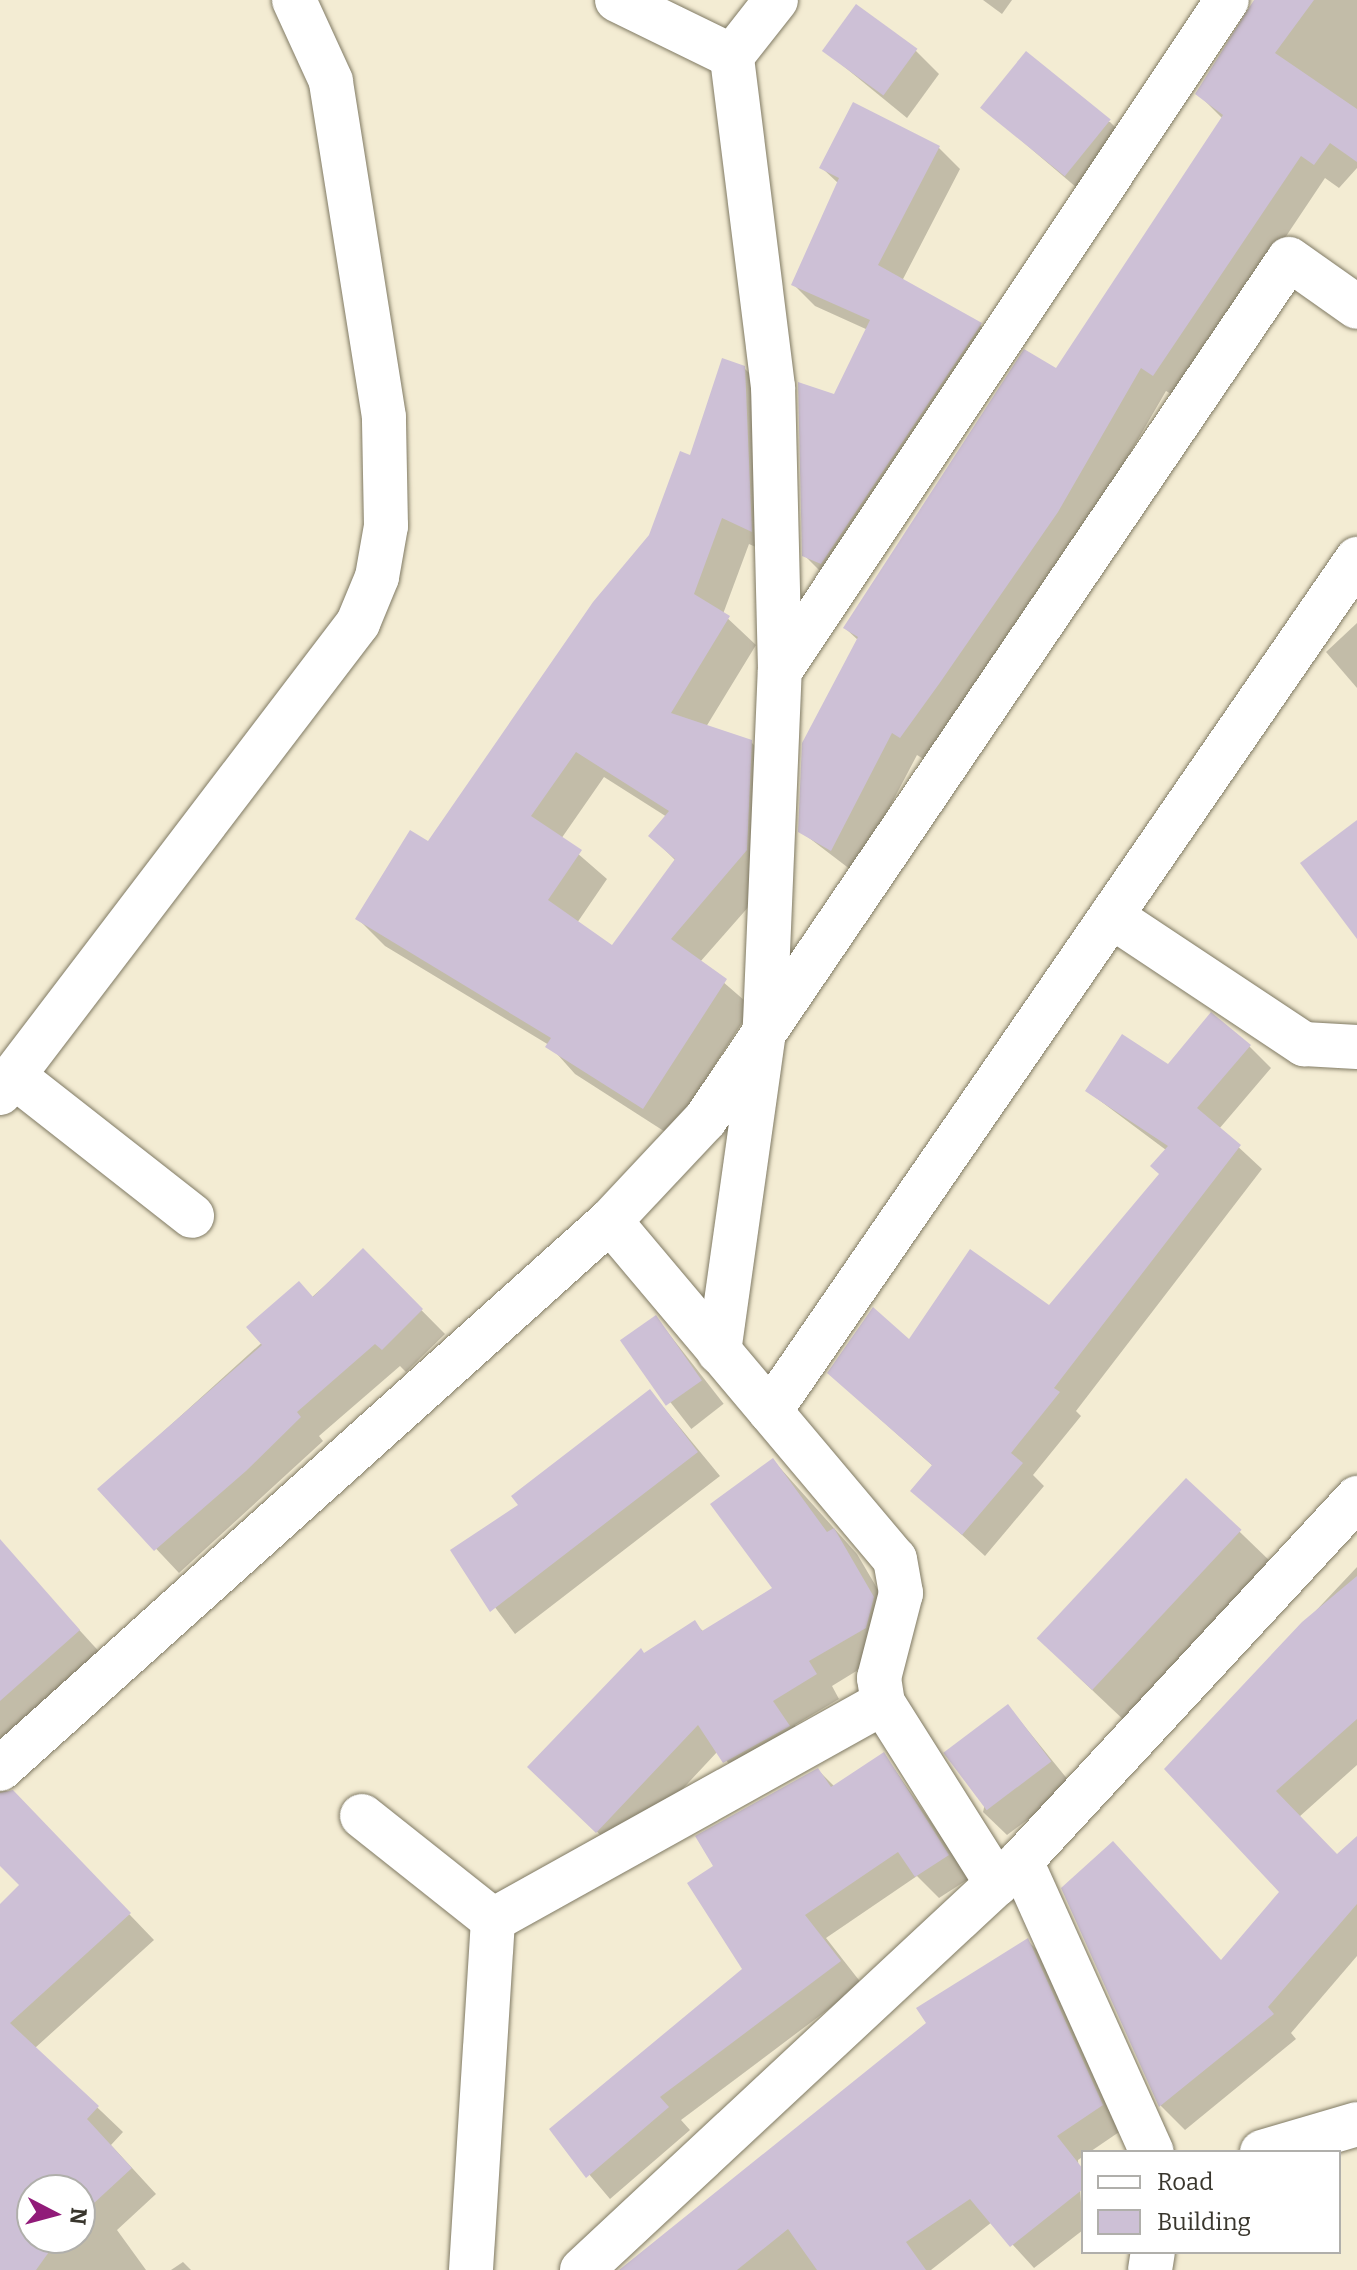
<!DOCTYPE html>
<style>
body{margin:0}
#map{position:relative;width:1357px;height:2270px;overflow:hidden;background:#f3ecd3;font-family:Bitter,serif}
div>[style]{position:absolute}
.shadow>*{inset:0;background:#0003;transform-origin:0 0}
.building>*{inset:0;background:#cdc0d6;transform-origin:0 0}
.roads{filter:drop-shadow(0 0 2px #807a64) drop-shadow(0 0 2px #807a64)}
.minor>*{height:44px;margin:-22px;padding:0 22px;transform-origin:22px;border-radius:22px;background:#fff}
span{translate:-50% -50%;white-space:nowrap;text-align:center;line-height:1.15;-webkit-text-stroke:8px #fff;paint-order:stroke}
.legend{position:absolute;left:1081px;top:2150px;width:260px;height:104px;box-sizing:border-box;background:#fff;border:2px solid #b0afab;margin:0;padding:10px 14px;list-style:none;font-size:24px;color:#39362d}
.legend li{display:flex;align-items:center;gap:16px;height:40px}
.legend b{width:40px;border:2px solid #b0afab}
.north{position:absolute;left:16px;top:2174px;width:80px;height:80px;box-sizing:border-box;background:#fff;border:2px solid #b0afab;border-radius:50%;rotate:96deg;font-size:22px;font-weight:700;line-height:32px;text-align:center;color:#39362d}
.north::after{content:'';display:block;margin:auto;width:28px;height:36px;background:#911b79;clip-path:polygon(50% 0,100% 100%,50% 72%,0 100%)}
</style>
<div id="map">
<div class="shadow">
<div style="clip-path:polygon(983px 0,1012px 0,1002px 14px)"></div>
<div style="clip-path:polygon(1259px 0,1357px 0,1357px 168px,1339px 188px,1325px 178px,1178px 398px,1166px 391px,1082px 536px,925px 760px,917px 755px,855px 873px,800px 831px,859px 641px,845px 628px,1056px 371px,1223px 119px,1197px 93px)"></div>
<div style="clip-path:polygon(915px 50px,939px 74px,907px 118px,825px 51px)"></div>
<div style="clip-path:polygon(983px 108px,1110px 122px,1133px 145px,1090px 199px)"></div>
<div style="clip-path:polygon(938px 147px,960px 169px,902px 281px,980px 325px,1002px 346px,826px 577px,804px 555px,836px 396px,868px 330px,815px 306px,794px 285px,839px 184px,822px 168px)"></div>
<div style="clip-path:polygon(evenodd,744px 368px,771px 395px,778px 557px,749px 544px,723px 614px,756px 645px,706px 727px,751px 742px,778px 769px,774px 878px,700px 962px,752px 1007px,670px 1135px,575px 1074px,549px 1045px,385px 946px,358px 919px,429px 844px,651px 536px,744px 368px,604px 777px,667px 817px,651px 836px,676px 861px,612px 948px,577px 923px,607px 879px,561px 839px,604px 777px)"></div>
<div style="clip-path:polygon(1357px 623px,1357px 688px,1326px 652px)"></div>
<div style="clip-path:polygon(1249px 1046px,1271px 1068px,1219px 1129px,1262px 1169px,1076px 1411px,1081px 1416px,1033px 1475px,1044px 1486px,985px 1556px,913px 1490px,933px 1466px,852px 1394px,909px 1342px,1050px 1308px,1161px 1175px,1166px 1150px,1087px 1091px)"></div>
<div style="clip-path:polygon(363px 1251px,445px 1334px,406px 1372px,400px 1366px,319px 1436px,323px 1441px,179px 1573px,100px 1489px)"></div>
<div style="left:659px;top:1321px;width:105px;height:41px;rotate:52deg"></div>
<div style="clip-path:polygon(650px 1391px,720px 1476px,515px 1634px,452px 1550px,521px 1505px)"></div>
<div style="clip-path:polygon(773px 1460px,857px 1554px,897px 1622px,889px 1651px,832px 1686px,839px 1699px,795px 1725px,812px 1750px,748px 1786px,718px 1751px,621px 1855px,554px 1790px,645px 1655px,694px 1623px,704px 1632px,775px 1589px)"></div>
<div style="clip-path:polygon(1186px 1480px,1275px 1566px,1128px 1724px,1073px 1672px)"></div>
<div style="clip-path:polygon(20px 1565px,104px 1657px,0 1748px,0 1583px)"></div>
<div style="clip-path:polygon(1357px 1567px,1357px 1765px,1299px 1817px,1337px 1856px,1357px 1839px,1357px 1956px,1291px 2033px,1296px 2039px,1185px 2130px,1161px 2106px,1063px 1889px,1222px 1961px,1282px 1892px,1167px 1769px)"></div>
<div style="clip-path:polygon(1008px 1706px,1073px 1786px,1007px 1835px,983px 1812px)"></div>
<div style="clip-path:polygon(884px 1754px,970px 1878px,939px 1898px,917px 1876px,826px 1938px,862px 1984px,681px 2120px,690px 2130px,610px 2199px,551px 2129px,745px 1970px,716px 1866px,818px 1770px,835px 1787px)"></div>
<div style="clip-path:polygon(evenodd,0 1778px,2px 1790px,12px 1792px,154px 1940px,35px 2048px,123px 2132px,111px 2145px,156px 2194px,117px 2230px,146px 2270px,0 2270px,0 1907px,22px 1885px,0 1863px,0 1778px,32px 2190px,80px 2190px,80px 2238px,32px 2238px,32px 2190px)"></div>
<div style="clip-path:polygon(1028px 1941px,1051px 1964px,1125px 2128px,1078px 2160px,1083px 2230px,1034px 2268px,992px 2222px,931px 2270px,649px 2270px)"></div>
<div style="clip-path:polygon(183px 2262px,191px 2270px,171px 2270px)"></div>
</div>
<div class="building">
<div style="clip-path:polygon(1254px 0,1314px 0,1275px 53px,1357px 109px,1357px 162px,1330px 143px,1314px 165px,1301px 156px,1153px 376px,1141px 368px,1058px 512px,939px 684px,900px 738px,892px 733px,831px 851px,798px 832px,802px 743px,858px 637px,843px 628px,1024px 349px,1056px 368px,1223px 115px,1195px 94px)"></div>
<div style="left:856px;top:4px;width:76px;height:58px;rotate:36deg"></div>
<div style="left:1026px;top:51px;width:109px;height:73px;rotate:39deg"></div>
<div style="clip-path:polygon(853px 102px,940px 146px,878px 265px,982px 323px,821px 564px,802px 556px,798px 382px,834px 394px,870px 320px,791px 285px,839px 178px,819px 168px)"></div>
<div style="clip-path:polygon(evenodd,722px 358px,745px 366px,752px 532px,722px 518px,694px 594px,730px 616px,671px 713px,752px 740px,747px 850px,671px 939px,727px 979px,643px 1109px,545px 1047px,551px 1038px,355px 919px,410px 830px,428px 841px,593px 602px,649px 535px,680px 451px,690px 455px,722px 358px,576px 752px,669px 811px,648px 836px,675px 859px,612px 945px,548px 900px,582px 850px,531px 816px,576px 752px)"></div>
<div style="clip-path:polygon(1357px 820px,1357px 939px,1300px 863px)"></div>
<div style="clip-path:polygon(1211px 1012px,1251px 1045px,1197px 1108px,1241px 1145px,1054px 1388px,1060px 1392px,1011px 1453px,1023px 1463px,962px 1535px,910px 1491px,932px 1465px,827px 1373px,873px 1307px,909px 1339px,970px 1249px,1049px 1305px,1159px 1174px,1150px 1166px,1168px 1146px,1085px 1091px,1122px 1034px,1168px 1064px)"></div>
<div style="clip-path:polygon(363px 1248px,423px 1309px,382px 1350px,375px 1344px,297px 1412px,301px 1417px,246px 1471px,154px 1551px,97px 1489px,262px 1345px,246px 1327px,299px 1281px,313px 1297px)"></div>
<div style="left:656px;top:1315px;width:80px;height:44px;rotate:55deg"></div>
<div style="clip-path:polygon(650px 1389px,698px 1452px,490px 1612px,450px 1550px,518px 1505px,511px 1496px)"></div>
<div style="clip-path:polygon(773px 1458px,827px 1532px,834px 1528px,874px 1597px,866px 1628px,809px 1661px,817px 1674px,773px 1701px,790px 1726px,723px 1763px,698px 1725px,596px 1833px,527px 1767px,641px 1648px,644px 1653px,695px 1620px,702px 1631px,772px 1588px,710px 1504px)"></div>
<div style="left:1186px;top:1478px;width:76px;height:219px;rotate:43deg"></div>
<div style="clip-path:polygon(0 1539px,80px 1630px,0 1701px)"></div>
<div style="clip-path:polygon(1357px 1576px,1357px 1719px,1276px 1791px,1337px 1854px,1357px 1836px,1357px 1904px,1268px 2007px,1274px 2014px,1159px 2107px,1061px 1888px,1113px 1841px,1221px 1960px,1279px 1892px,1164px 1769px,1302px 1622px)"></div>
<div style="left:1008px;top:1704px;width:72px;height:81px;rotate:53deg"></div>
<div style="clip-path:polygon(884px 1752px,949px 1855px,915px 1877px,898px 1852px,805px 1915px,841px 1961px,660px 2097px,669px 2107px,586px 2178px,549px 2129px,742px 1969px,687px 1883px,713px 1866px,695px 1836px,818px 1768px,831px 1787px)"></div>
<div style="clip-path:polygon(13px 1790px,131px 1913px,10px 2023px,99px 2106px,87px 2119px,132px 2168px,80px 2216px,80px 2190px,32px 2190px,32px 2238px,59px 2238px,36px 2270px,0 2270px,0 1904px,19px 1885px,0 1866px,0 1793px)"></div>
<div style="clip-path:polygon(1028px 1938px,1103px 2105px,1057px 2136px,1083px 2169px,1083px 2189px,1010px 2247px,970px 2199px,906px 2242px,926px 2270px,817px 2270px,788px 2229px,737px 2270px,619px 2270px,926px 2023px,916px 2008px)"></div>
</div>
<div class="roads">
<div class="minor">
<div style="left:617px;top:0;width:128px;rotate:26deg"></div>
<div style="left:732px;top:56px;width:71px;rotate:-51.8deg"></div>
<div style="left:780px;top:671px;width:806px;rotate:-56.33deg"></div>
<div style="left:1111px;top:916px;width:232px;rotate:33.6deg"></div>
<div style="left:1304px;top:1044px;width:53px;rotate:3.2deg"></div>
<div style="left:15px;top:1077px;width:225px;rotate:38.1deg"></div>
<div style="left:0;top:1093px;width:591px;rotate:-52.7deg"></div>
<div style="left:358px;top:623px;width:50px;rotate:-67.6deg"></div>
<div style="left:377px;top:577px;width:52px;rotate:-80deg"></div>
<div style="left:386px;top:526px;width:109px;rotate:-91.1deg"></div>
<div style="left:384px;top:417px;width:340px;rotate:-99deg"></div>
<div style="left:331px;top:81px;width:89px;rotate:-114.6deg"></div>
<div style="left:610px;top:1221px;width:442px;rotate:49.9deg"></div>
<div style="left:895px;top:1559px;width:35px;rotate:80deg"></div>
<div style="left:901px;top:1593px;width:88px;rotate:104.5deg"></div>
<div style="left:879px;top:1678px;width:25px;rotate:81deg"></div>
<div style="left:883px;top:1703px;width:214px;rotate:57.8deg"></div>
<div style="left:719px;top:1352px;width:332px;rotate:-82deg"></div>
<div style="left:765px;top:1023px;width:352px;rotate:-87.6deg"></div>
<div style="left:780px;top:671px;width:284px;rotate:-91.4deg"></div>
<div style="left:773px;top:387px;width:334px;rotate:-97.1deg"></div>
<div style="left:770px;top:1411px;width:1035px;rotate:-55.43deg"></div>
<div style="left:0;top:1769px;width:820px;rotate:-41.94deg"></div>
<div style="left:610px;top:1221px;width:139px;rotate:-46.8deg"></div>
<div style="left:705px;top:1120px;width:1040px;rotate:-55.85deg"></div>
<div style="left:1289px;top:259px;width:83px;rotate:35.2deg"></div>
<div style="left:362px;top:1816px;width:167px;rotate:38.4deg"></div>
<div style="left:493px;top:1920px;width:351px;rotate:93.6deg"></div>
<div style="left:1021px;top:1861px;width:319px;rotate:65.8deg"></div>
<div style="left:493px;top:1920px;width:446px;rotate:-29.1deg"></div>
<div style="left:1262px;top:2152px;width:99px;rotate:-16.4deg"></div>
<div style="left:582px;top:2270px;width:600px;rotate:-42.97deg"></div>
<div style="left:1021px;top:1861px;width:495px;rotate:-47.2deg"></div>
<div style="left:1150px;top:2270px;width:18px;rotate:-81deg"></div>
</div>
</div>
<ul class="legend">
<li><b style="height:10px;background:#fff"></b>Road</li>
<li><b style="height:22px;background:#cdc0d6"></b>Building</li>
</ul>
<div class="north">N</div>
</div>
